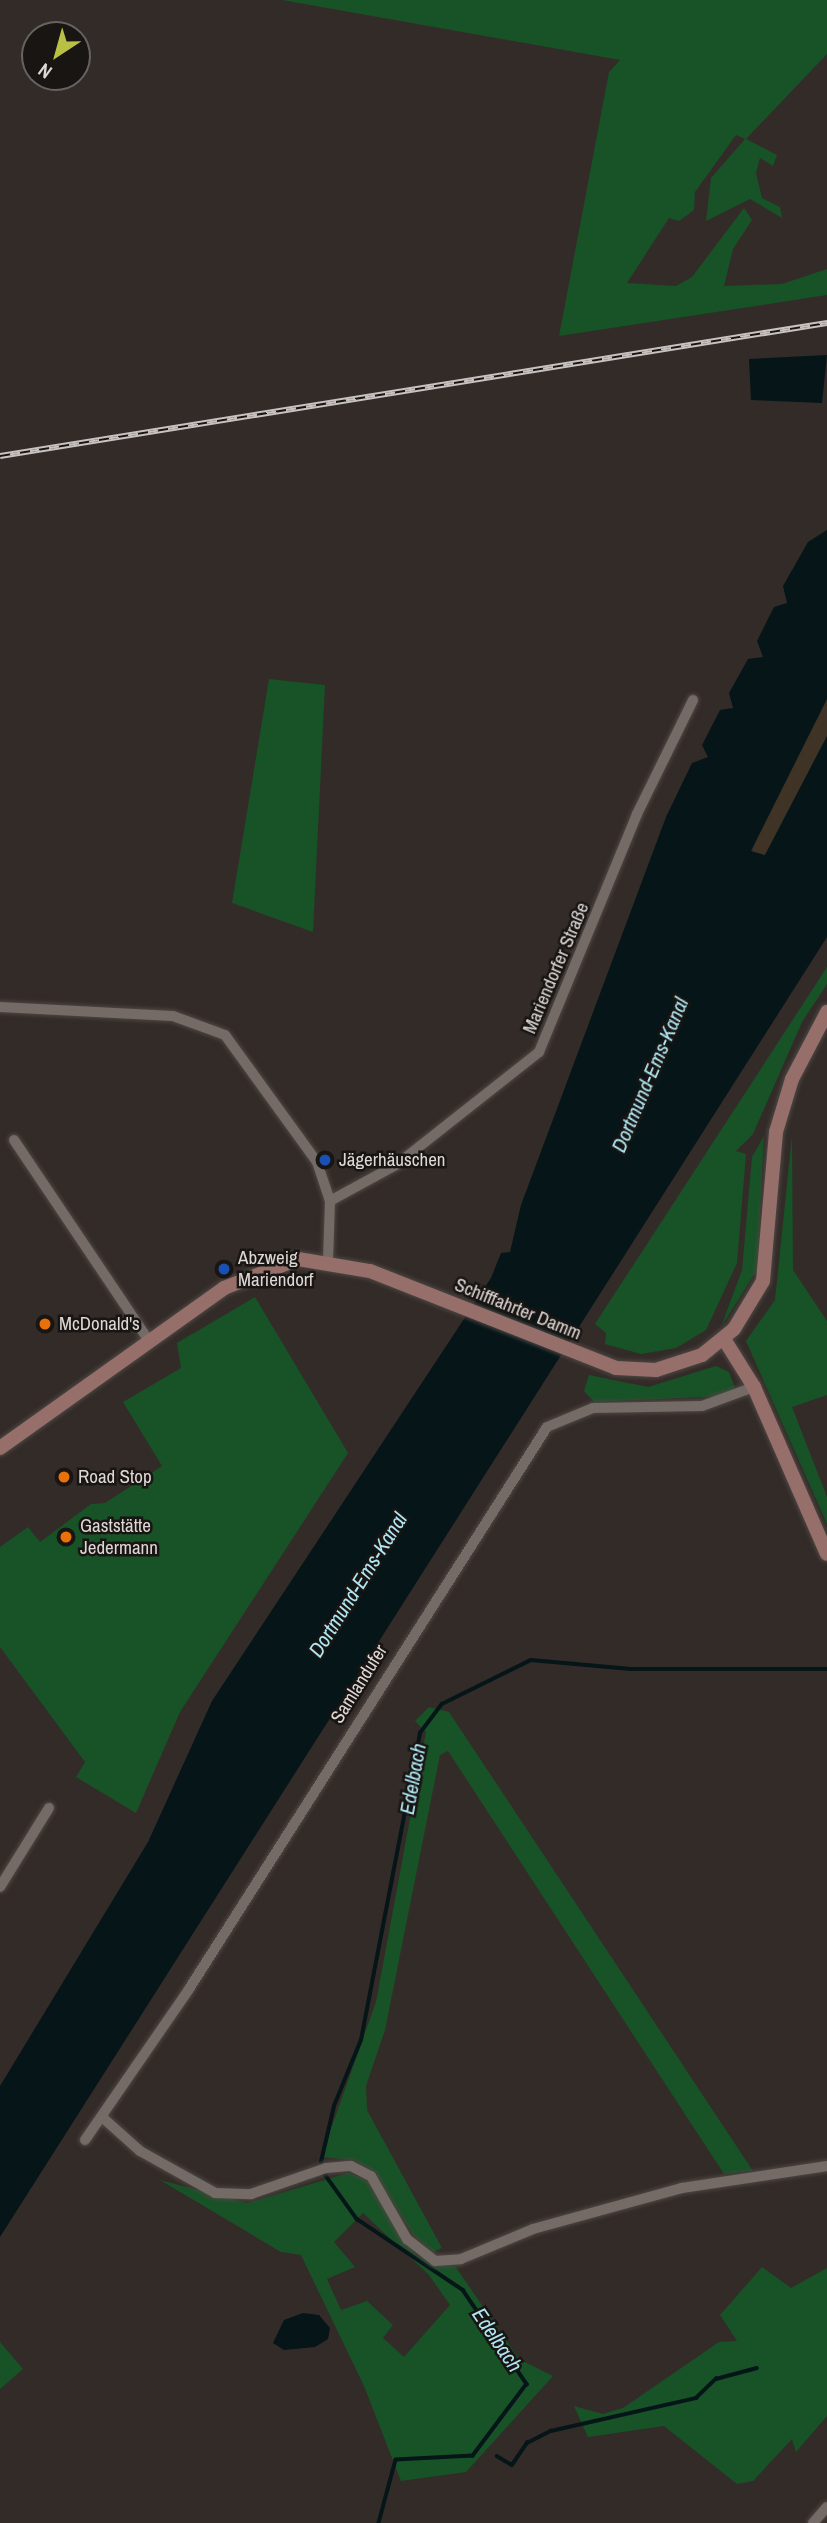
<!DOCTYPE html>
<meta charset="utf-8">
<style>
body{margin:0}
#map{position:relative;width:827px;height:2523px;overflow:hidden;background:#332b28;font-family:"Archivo Narrow",sans-serif}
div>[style]{position:absolute}
.industrial>*{inset:0;background:#3e3324}
.green>*{inset:0;background:#185227}
.water>*{inset:0;background:#051518}
.stream>*{height:3.5px;margin:-1.75px;padding:0 1.75px;transform-origin:1.75px;border-radius:1.75px;background:#051518}
.roads{filter:drop-shadow(0 0 2px #4d4743) drop-shadow(0 0 2px #4d4743)}
.street>*{height:10px;margin:-5px;padding:0 5px;transform-origin:5px;border-radius:5px;background:#746b67}
.secondary>*{height:14px;margin:-7px;padding:0 7px;transform-origin:7px;border-radius:7px;background:#966f6a}
.rail>*{height:6px;margin-top:-3px;transform-origin:0;background:repeating-linear-gradient(90deg,#181513 0 10px,#c8c2c0 0 20px);box-sizing:border-box;border-block:2px solid #c8c2c0}
.dots>*{width:19px;height:19px;translate:-50% -50%;box-sizing:border-box;border:4px solid #181513;border-radius:50%}
span{translate:-50% -50%;white-space:nowrap;text-align:center;line-height:1.15;-webkit-text-stroke:5px #181513;paint-order:stroke}
.street-label{font-size:19px;color:#ddd7d5}
.poi-label{font-size:19px;color:#ddd7d5}
.left{translate:0 -50%;text-align:left}
.water-label{font-size:21px;color:#afe7f4;font-style:italic}
.north{position:absolute;left:21px;top:21px;width:70px;height:70px;box-sizing:border-box;background:#181513;border:2px solid #676361;border-radius:50%;rotate:216deg;font-size:19px;font-weight:700;line-height:28px;text-align:center;color:#ddd7d5}
.north::after{content:'';display:block;margin:auto;width:24px;height:32px;background:#b9c046;clip-path:polygon(50% 0,100% 100%,50% 72%,0 100%)}
</style>
<div id="map">
<div class="industrial">
<div style="clip-path:polygon(827px 699px,827px 736px,765px 855px,755px 856px,751px 846px)"></div>
</div>
<div class="green">
<div style="clip-path:polygon(282px 0,827px 0,827px 54px,746px 139px,777px 155px,773px 166px,760px 158px,756px 173px,762px 198px,780px 207px,782px 218px,750px 199px,706px 221px,711px 178px,745px 139px,736px 135px,695px 192px,694px 210px,679px 221px,669px 218px,627px 283px,676px 286px,692px 277px,744px 208px,752px 220px,733px 249px,724px 286px,782px 284px,827px 269px,827px 295px,559px 336px,609px 72px,620px 60px)"></div>
<div style="clip-path:polygon(269px 679px,325px 685px,313px 932px,232px 903px)"></div>
<div style="clip-path:polygon(827px 967px,827px 984px,802px 1022px,753px 1134px,736px 1151px,746px 1154px,737px 1263px,706px 1330px,676px 1348px,641px 1354px,605px 1344px,606px 1333px,595px 1324px)"></div>
<div style="clip-path:polygon(792px 1135px,793px 1270px,827px 1321px,827px 1395px,792px 1407px,827px 1497px,827px 1524px,746px 1341px,775px 1300px)"></div>
<div style="clip-path:polygon(764px 1136px,757px 1270px,721px 1327px,742px 1270px,752px 1157px)"></div>
<div style="clip-path:polygon(255px 1297px,348px 1453px,180px 1712px,136px 1813px,76px 1777px,85px 1762px,0 1647px,0 1547px,28px 1527px,40px 1542px,91px 1504px,105px 1503px,162px 1466px,123px 1402px,181px 1368px,177px 1343px)"></div>
<div style="clip-path:polygon(716px 1366px,729px 1372px,735px 1388px,723px 1396px,594px 1402px,584px 1391px,589px 1375px,648px 1387px)"></div>
<div style="clip-path:polygon(429px 1707px,449px 1712px,753px 2171px,724px 2174px,448px 1751px,440px 1755px,385px 2030px,366px 2086px,367px 2110px,442px 2248px,433px 2252px,413px 2235px,374px 2171px,353px 2160px,321px 2157px,376px 2002px,426px 1732px,415px 1721px)"></div>
<div style="clip-path:polygon(evenodd,348px 2173px,366px 2179px,415px 2254px,434px 2266px,455px 2266px,519px 2359px,553px 2376px,466px 2472px,401px 2481px,364px 2386px,301px 2255px,281px 2252px,160px 2180px,247px 2203px,348px 2173px,363px 2213px,429px 2275px,450px 2305px,404px 2357px,383px 2338px,393px 2325px,367px 2301px,341px 2310px,327px 2279px,355px 2267px,334px 2242px,363px 2213px)"></div>
<div style="clip-path:polygon(762px 2267px,791px 2288px,827px 2268px,827px 2416px,796px 2452px,792px 2439px,753px 2481px,737px 2484px,664px 2426px,588px 2437px,574px 2406px,603px 2414px,623px 2408px,719px 2342px,737px 2341px,720px 2315px)"></div>
<div style="clip-path:polygon(0 2342px,23px 2369px,0 2389px)"></div>
</div>
<div class="water">
<div style="clip-path:polygon(827px 355px,822px 403px,751px 400px,749px 359px)"></div>
<div style="clip-path:polygon(827px 530px,827px 699px,751px 851px,765px 855px,827px 736px,827px 937px,0 2237px,0 2086px,148px 1842px,212px 1701px,491px 1278px,501px 1253px,510px 1252px,521px 1205px,666px 817px,692px 763px,708px 757px,702px 745px,720px 710px,733px 708px,729px 693px,748px 659px,763px 657px,757px 641px,774px 607px,787px 603px,783px 586px,808px 542px)"></div>
<div style="clip-path:polygon(303px 2313px,319px 2315px,330px 2328px,328px 2339px,315px 2347px,284px 2350px,273px 2343px,284px 2320px)"></div>
</div>
<div class="stream">
<div style="left:321px;top:2162px;width:57px;rotate:-76.9deg"></div>
<div style="left:334px;top:2106px;width:71px;rotate:-67.8deg"></div>
<div style="left:361px;top:2040px;width:313px;rotate:-79.1deg"></div>
<div style="left:420px;top:1733px;width:36px;rotate:-53deg"></div>
<div style="left:442px;top:1704px;width:99px;rotate:-26.3deg"></div>
<div style="left:531px;top:1660px;width:100px;rotate:5.1deg"></div>
<div style="left:631px;top:1669px;width:196px"></div>
<div style="left:324px;top:2173px;width:57px;rotate:54.3deg"></div>
<div style="left:357px;top:2219px;width:128px;rotate:33.8deg"></div>
<div style="left:463px;top:2290px;width:114px;rotate:55.8deg"></div>
<div style="left:527px;top:2384px;width:90px;rotate:126.9deg"></div>
<div style="left:473px;top:2456px;width:77px;rotate:177deg"></div>
<div style="left:396px;top:2460px;width:65px;rotate:105.1deg"></div>
<div style="left:497px;top:2456px;width:17px;rotate:31deg"></div>
<div style="left:512px;top:2465px;width:27px;rotate:-56deg"></div>
<div style="left:527px;top:2443px;width:27px;rotate:-27deg"></div>
<div style="left:551px;top:2431px;width:149px;rotate:-12.8deg"></div>
<div style="left:696px;top:2398px;width:28px;rotate:-44deg"></div>
<div style="left:716px;top:2379px;width:42px;rotate:-15deg"></div>
</div>
<div class="roads">
<div class="street">
<div style="left:0;top:1007px;width:173px;rotate:3deg"></div>
<div style="left:173px;top:1016px;width:55px;rotate:20.1deg"></div>
<div style="left:225px;top:1035px;width:157px;rotate:54.1deg"></div>
<div style="left:317px;top:1162px;width:41px;rotate:71.6deg"></div>
<div style="left:330px;top:1201px;width:59px;rotate:91.9deg"></div>
<div style="left:14px;top:1140px;width:242px;rotate:56.1deg"></div>
<div style="left:330px;top:1201px;width:75px;rotate:-28.6deg"></div>
<div style="left:396px;top:1165px;width:182px;rotate:-38.3deg"></div>
<div style="left:539px;top:1052px;width:257px;rotate:-67.6deg"></div>
<div style="left:637px;top:814px;width:127px;rotate:-63.8deg"></div>
<div style="left:0;top:1887px;width:93px;rotate:-58.2deg"></div>
<div style="left:102px;top:2117px;width:51px;rotate:41.8deg"></div>
<div style="left:140px;top:2151px;width:86px;rotate:29.2deg"></div>
<div style="left:215px;top:2193px;width:36px;rotate:2deg"></div>
<div style="left:251px;top:2194px;width:79px;rotate:-19.1deg"></div>
<div style="left:326px;top:2168px;width:25px;rotate:-5deg"></div>
<div style="left:351px;top:2166px;width:22px;rotate:27deg"></div>
<div style="left:371px;top:2176px;width:73px;rotate:60.3deg"></div>
<div style="left:407px;top:2239px;width:36px;rotate:38deg"></div>
<div style="left:435px;top:2261px;width:26px;rotate:-4deg"></div>
<div style="left:461px;top:2259px;width:78px;rotate:-22.6deg"></div>
<div style="left:533px;top:2229px;width:155px;rotate:-15.4deg"></div>
<div style="left:682px;top:2188px;width:147px;rotate:-8.6deg"></div>
<div style="left:85px;top:2140px;width:183px;rotate:-55.4deg"></div>
<div style="left:189px;top:1989px;width:666px;rotate:-57.5deg"></div>
<div style="left:547px;top:1427px;width:50px;rotate:-22.4deg"></div>
<div style="left:593px;top:1408px;width:109px;rotate:-1.1deg"></div>
<div style="left:702px;top:1406px;width:55px;rotate:-20.1deg"></div>
<div style="left:813px;top:2523px;width:21px;rotate:-49deg"></div>
</div>
<div class="secondary">
<div style="left:724px;top:1339px;width:57px;rotate:58deg"></div>
<div style="left:754px;top:1387px;width:182px;rotate:66.4deg"></div>
<div style="left:0;top:1448px;width:275px;rotate:-35.5deg"></div>
<div style="left:224px;top:1288px;width:79px;rotate:-21.4deg"></div>
<div style="left:298px;top:1259px;width:73px;rotate:9.5deg"></div>
<div style="left:370px;top:1271px;width:264px;rotate:21.5deg"></div>
<div style="left:616px;top:1368px;width:40px;rotate:2.9deg"></div>
<div style="left:656px;top:1370px;width:48px;rotate:-18.1deg"></div>
<div style="left:702px;top:1355px;width:41px;rotate:-39.1deg"></div>
<div style="left:734px;top:1329px;width:56px;rotate:-58.9deg"></div>
<div style="left:763px;top:1281px;width:150px;rotate:-85deg"></div>
<div style="left:776px;top:1132px;width:55px;rotate:-73.2deg"></div>
<div style="left:792px;top:1079px;width:76px;rotate:-62.4deg"></div>
</div>
</div>
<div class="rail">
<div style="left:0;top:456px;width:838px;rotate:-9.14deg"></div>
</div>
<div class="dots">
<div style="left:325px;top:1160px;background:#1a4fb4"></div>
<div style="left:224px;top:1269px;background:#1a4fb4"></div>
<div style="left:45px;top:1324px;background:#e8710a"></div>
<div style="left:64px;top:1477px;background:#e8710a"></div>
<div style="left:66px;top:1537px;background:#e8710a"></div>
</div>
<div class="street-label">
<span style="left:556px;top:968px;rotate:-67deg">Mariendorfer Straße</span>
<span style="left:518px;top:1309px;rotate:22deg">Schifffahrter Damm</span>
<span style="left:359px;top:1684px;rotate:-58deg">Samlandufer</span>
</div>
<div class="poi-label">
<span class="left" style="left:339px;top:1160px">Jägerhäuschen</span>
<span class="left" style="left:238px;top:1269px">Abzweig<br>Mariendorf</span>
<span class="left" style="left:59px;top:1324px">McDonald's</span>
<span class="left" style="left:78px;top:1477px">Road Stop</span>
<span class="left" style="left:80px;top:1537px">Gaststätte<br>Jedermann</span>
</div>
<div class="water-label">
<span style="left:650px;top:1075px;rotate:-67deg">Dortmund-Ems-Kanal</span>
<span style="left:358px;top:1585px;rotate:-58deg">Dortmund-Ems-Kanal</span>
<span style="left:413px;top:1779px;rotate:-80deg">Edelbach</span>
<span style="left:497px;top:2340px;rotate:56deg">Edelbach</span>
</div>
<div class="north">N</div>
</div>
